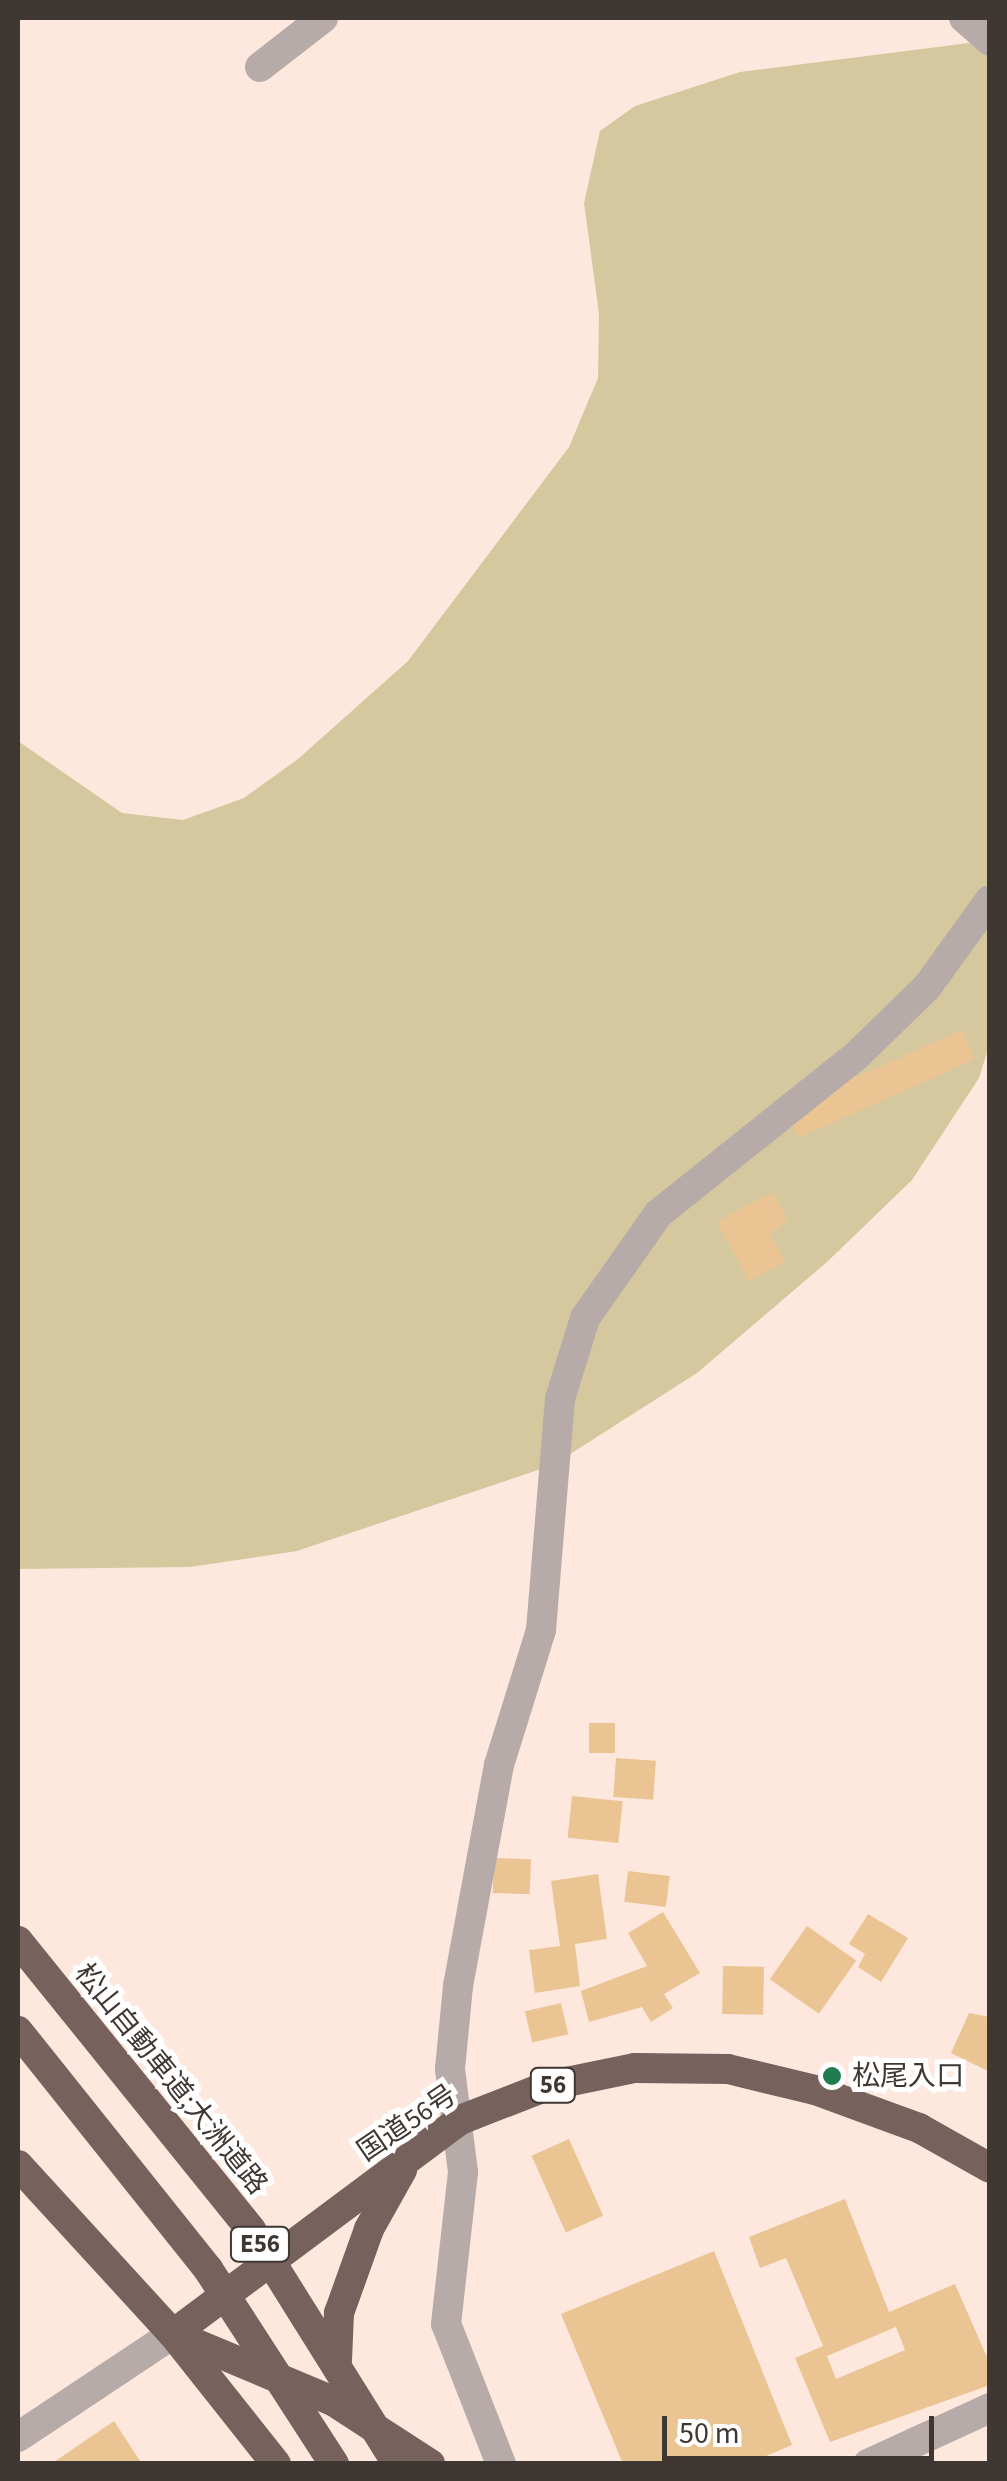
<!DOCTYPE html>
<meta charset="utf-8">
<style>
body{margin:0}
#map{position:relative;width:1007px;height:2481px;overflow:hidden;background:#fee8dd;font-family:"Source Sans 3","Noto Sans JP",sans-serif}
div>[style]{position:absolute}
.green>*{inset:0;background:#d5c89e}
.building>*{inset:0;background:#ebc494;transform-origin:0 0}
.minor>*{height:30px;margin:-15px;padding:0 15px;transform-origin:15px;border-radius:15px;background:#b6aba9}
.highway>*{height:30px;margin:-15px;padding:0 15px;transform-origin:15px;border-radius:15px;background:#76615d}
.dots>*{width:28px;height:28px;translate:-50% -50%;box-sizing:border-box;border:5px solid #fff;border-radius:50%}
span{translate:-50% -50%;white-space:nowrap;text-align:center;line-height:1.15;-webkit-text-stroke:10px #fff;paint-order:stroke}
.shield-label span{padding:2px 8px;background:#fff;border:2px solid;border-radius:8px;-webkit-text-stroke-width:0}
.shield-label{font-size:25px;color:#3f3732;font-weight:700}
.poi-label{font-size:28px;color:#3f3732}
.left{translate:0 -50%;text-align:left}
.street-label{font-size:28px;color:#3f3732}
.frame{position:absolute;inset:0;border:20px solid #3f3732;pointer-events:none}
.scale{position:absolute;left:662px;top:2416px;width:272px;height:45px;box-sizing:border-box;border:5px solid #3f3732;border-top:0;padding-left:12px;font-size:30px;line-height:35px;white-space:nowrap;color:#3f3732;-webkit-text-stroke:8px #fff;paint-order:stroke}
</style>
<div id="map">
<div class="green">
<div style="clip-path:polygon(969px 43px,989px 48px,989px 1046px,979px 1078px,912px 1180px,827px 1262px,697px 1373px,553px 1465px,297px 1551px,190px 1567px,18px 1569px,18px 741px,122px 813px,183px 820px,244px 798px,298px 759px,408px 661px,569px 447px,598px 378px,599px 314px,584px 203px,600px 131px,635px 106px,740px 72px)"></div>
</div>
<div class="building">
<div style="left:962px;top:1030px;width:32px;height:193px;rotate:66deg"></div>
<div style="clip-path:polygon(772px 1192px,787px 1219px,770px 1235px,785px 1261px,749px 1281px,717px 1222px)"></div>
<div style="left:589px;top:1723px;width:26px;height:30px"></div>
<div style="left:616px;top:1758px;width:40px;height:39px;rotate:4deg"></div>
<div style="left:572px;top:1796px;width:51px;height:42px;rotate:6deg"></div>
<div style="left:494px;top:1858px;width:37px;height:35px;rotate:2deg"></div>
<div style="left:628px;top:1871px;width:42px;height:31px;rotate:7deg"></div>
<div style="clip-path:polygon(598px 1874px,607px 1939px,575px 1944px,580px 1986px,535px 1993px,529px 1950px,560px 1946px,551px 1881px)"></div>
<div style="clip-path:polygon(663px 1912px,700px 1973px,664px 1994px,673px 2008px,651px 2022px,642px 2007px,589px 2022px,581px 1991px,647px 1966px,628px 1933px)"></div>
<div style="clip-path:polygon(868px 1914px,908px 1938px,881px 1982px,858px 1967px,865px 1954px,849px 1944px)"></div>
<div style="left:807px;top:1926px;width:60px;height:65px;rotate:35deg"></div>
<div style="left:723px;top:1966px;width:41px;height:48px;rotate:1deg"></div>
<div style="left:561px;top:2003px;width:32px;height:37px;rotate:77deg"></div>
<div style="clip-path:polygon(969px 2013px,990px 2017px,990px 2072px,951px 2053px)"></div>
<div style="left:569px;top:2139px;width:84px;height:41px;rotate:66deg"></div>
<div style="clip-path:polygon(evenodd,845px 2199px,889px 2312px,955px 2284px,990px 2364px,990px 2385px,830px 2442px,795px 2358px,823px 2346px,786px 2258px,760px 2268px,749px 2237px,845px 2199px,896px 2327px,905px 2350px,836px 2379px,827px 2356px,896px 2327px)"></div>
<div style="clip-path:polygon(714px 2251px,792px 2445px,747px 2464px,623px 2464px,561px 2314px)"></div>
<div style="clip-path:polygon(114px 2421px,142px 2464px,51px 2464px)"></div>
</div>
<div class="minor">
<div style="left:964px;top:18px;width:35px;rotate:41deg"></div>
<div style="left:260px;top:67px;width:80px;rotate:-37.9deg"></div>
<div style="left:18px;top:2437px;width:186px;rotate:-33.6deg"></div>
<div style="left:501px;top:2464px;width:150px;rotate:-111.4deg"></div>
<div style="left:446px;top:2324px;width:153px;rotate:-83.6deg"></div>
<div style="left:463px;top:2172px;width:104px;rotate:-97.2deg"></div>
<div style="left:450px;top:2069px;width:83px;rotate:-84.5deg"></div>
<div style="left:458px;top:1986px;width:225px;rotate:-79.5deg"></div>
<div style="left:499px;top:1765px;width:141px;rotate:-72.7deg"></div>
<div style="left:541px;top:1630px;width:232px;rotate:-85.3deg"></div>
<div style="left:560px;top:1399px;width:85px;rotate:-72.8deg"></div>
<div style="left:585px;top:1318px;width:127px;rotate:-54.9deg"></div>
<div style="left:658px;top:1214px;width:252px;rotate:-38.6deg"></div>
<div style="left:855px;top:1057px;width:100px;rotate:-44.2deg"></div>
<div style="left:927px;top:987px;width:107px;rotate:-54.1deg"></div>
<div style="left:868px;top:2464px;width:134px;rotate:-24.7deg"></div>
</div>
<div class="highway">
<div style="left:18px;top:1941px;width:371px;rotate:51.1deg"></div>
<div style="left:251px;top:2230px;width:276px;rotate:58deg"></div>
<div style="left:18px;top:2031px;width:305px;rotate:51.4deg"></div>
<div style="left:208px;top:2269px;width:232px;rotate:57.1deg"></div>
<div style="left:18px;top:2165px;width:229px;rotate:47.5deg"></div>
<div style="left:173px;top:2334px;width:166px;rotate:51.6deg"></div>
<div style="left:173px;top:2334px;width:358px;rotate:-36.7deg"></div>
<div style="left:460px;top:2120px;width:93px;rotate:-21.3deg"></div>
<div style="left:547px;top:2086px;width:90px;rotate:-11.6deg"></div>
<div style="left:635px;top:2068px;width:93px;rotate:0.6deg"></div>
<div style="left:728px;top:2069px;width:89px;rotate:13.6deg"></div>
<div style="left:815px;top:2090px;width:111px;rotate:20.1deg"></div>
<div style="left:919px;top:2128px;width:81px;rotate:29.4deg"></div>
<div style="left:180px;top:2337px;width:166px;rotate:22.7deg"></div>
<div style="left:333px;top:2401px;width:116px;rotate:33deg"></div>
<div style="left:337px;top:2360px;width:47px;rotate:-87.6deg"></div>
<div style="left:339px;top:2313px;width:89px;rotate:-70.3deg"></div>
<div style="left:369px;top:2229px;width:68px;rotate:-60.8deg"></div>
</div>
<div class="dots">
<div style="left:832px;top:2076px;background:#227c51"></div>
</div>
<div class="shield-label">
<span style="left:553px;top:2085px">56</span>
<span style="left:260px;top:2244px">E56</span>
</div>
<div class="poi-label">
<span class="left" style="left:852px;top:2076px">松尾入口</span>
</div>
<div class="street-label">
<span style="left:171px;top:2079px;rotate:51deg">松山自動車道;大洲道路</span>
<span style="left:407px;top:2123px;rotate:-34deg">国道56号</span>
</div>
<div class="frame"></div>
<div class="scale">50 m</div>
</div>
